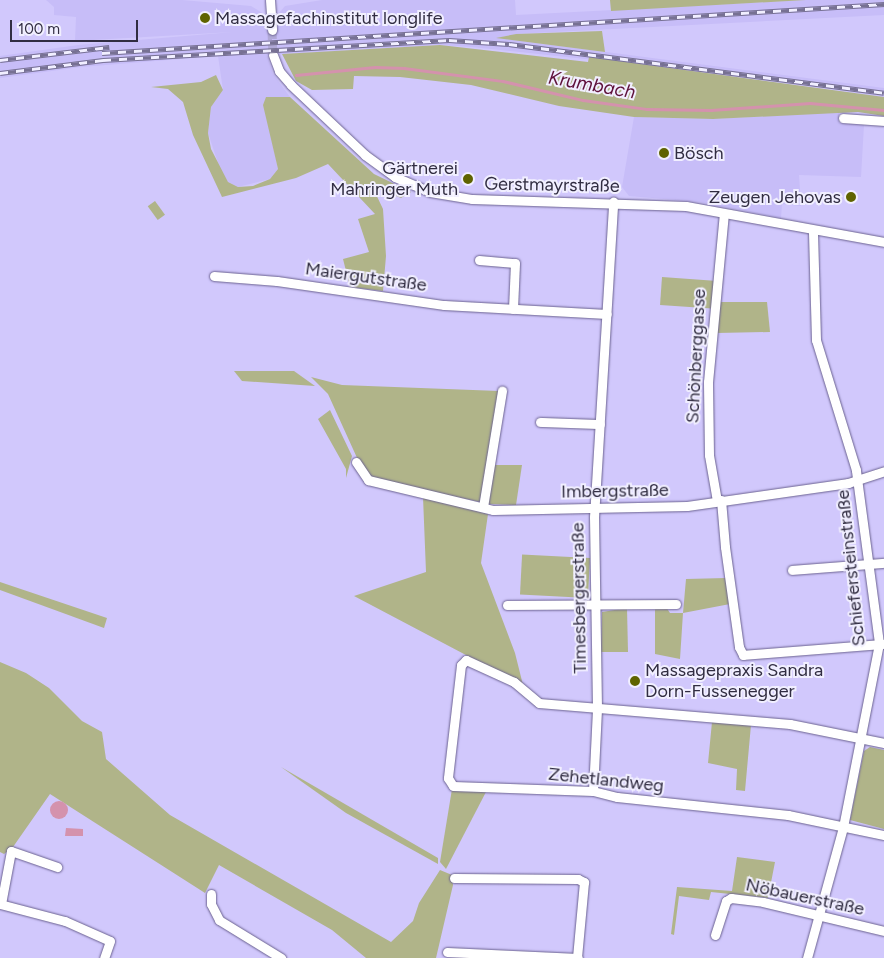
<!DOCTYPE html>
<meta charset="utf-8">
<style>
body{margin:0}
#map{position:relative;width:884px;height:958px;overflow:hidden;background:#d1c8fc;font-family:Figtree,sans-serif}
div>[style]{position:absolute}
.built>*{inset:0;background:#c7bdf8}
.green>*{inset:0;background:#b0b489;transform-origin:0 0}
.water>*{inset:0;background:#d492ad}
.round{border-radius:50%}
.stream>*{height:2.5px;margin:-1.25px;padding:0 1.25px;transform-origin:1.25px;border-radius:1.25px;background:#d492ad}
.street-tunnel>*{height:9px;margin-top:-4.5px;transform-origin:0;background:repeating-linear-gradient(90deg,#b1a9d7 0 9px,transparent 0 13.5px)}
.roads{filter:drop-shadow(0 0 1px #6b6290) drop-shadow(0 0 1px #6b6290)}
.street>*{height:9px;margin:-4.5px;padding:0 4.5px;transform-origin:4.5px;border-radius:4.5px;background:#fff}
.rail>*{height:4.5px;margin-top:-2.25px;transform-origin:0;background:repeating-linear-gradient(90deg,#f1efff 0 8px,#777193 0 16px);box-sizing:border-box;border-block:1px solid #777193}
.dots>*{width:14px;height:14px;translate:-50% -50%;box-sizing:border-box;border:2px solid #f1efff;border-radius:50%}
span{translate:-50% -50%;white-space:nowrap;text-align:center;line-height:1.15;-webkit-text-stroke:4px #f1efff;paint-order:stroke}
.poi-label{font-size:18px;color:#312d42}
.left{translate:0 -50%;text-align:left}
.right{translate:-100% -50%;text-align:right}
.street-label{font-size:18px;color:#312d42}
.water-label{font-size:19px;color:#5e113a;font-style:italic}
.scale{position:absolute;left:10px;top:20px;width:128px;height:22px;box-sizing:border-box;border:2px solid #312d42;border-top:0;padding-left:6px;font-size:15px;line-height:18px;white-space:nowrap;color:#312d42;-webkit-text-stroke:4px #f1efff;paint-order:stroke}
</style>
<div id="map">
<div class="built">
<div style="clip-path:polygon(46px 0,182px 0,251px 6px,264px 14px,266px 30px,278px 30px,278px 14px,285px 6px,322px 0,515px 0,516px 15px,806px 0,884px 0,884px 15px,516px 34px,498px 38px,884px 88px,884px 97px,745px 76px,472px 47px,440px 45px,267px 55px,273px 74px,290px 97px,266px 97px,267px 118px,278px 169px,270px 179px,238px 187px,228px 182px,220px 169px,208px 133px,211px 107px,223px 90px,218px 56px,81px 67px,0 78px,0 56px,78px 45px,233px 32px,75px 41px,76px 17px,54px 15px,54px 7px)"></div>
<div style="clip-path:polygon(839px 112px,839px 123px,864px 125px,861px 177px,799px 175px,801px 206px,782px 204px,781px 218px,699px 202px,629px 196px,622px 187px,634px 117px,713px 119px)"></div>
</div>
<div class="green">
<div style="clip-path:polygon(610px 0,806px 0,611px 11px)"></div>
<div style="clip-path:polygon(602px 31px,605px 52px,496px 38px,516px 34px)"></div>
<div style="clip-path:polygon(440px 45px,588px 62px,589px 57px,884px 97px,884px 116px,858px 112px,713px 119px,634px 117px,559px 106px,471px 85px,400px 77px,354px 76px,353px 89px,312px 90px,296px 81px,282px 54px)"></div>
<div style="clip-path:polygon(216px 75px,223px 90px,211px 107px,208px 133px,211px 149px,228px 182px,238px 187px,253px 186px,270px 179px,278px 169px,263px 105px,266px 97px,290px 97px,374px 174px,411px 192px,401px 198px,372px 186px,383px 209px,386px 256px,383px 291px,350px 287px,343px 259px,369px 252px,358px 219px,375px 214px,328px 164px,296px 178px,222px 197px,193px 135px,183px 102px,168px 89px,151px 87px,201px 82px)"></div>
<div style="left:155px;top:201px;width:17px;height:9px;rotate:54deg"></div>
<div style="left:662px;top:277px;width:52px;height:28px;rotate:4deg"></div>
<div style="clip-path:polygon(720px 302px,767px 302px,770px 332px,717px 333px)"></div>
<div style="clip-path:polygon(234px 371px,294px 371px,315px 386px,242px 381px)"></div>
<div style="clip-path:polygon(311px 377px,342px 385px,499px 391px,480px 502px,372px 479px,358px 460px,328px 394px)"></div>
<div style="clip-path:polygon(330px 410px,352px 456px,346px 478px,346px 469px,318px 419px)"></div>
<div style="clip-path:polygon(493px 465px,522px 465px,516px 505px,488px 504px)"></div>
<div style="clip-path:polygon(423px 497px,488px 514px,481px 563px,515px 653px,523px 685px,354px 596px,426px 572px)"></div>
<div style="left:590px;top:558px;width:40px;height:68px;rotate:93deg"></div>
<div style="clip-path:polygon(726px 578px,730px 604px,683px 613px,680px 659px,655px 654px,655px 607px,666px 607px,670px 613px,683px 613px,686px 579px)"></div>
<div style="clip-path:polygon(0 582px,107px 618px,104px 628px,0 590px)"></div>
<div style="clip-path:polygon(627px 608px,628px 652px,601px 652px,602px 612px)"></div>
<div style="clip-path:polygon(0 662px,26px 673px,49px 688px,82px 721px,102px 732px,106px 759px,170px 815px,391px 942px,413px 921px,419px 903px,440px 870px,452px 875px,453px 885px,436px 958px,366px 958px,332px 930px,219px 865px,205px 893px,50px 794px,13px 847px,4px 854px,0 852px)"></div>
<div style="clip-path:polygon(712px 722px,751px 725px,745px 791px,736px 790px,737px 769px,708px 763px)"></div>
<div style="clip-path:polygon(870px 747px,884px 750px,884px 829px,850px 820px,864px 751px)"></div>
<div style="clip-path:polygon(281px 767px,438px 858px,438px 864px,346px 813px)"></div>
<div style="clip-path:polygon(452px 789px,487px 790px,446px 869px,440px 862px)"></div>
<div style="clip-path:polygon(737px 857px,775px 862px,768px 898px,711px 892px,709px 900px,679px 896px,674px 935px,671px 934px,677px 887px,732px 891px)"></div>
</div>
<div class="water">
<div class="round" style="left:50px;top:801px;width:18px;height:18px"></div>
<div style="clip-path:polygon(66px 828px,83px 829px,83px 836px,65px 836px)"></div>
</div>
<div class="stream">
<div style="left:296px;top:75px;width:79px;rotate:-5.8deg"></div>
<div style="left:375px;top:67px;width:29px;rotate:2deg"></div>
<div style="left:404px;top:68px;width:100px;rotate:7.5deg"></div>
<div style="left:503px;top:81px;width:82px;rotate:13.4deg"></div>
<div style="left:583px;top:100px;width:65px;rotate:8deg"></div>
<div style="left:647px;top:109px;width:64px;rotate:0.9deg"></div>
<div style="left:711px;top:110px;width:99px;rotate:-4deg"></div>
<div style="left:810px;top:103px;width:74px;rotate:5.4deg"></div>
</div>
<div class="street-tunnel">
<div style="left:272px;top:30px;width:25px;rotate:88deg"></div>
</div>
<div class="roads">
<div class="street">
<div style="left:270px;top:0;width:30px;rotate:86deg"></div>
<div style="left:273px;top:55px;width:17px;rotate:69deg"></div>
<div style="left:279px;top:71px;width:18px;rotate:49deg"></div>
<div style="left:291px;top:85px;width:102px;rotate:43.4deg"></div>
<div style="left:365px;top:155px;width:37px;rotate:36deg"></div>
<div style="left:395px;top:177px;width:38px;rotate:23deg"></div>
<div style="left:430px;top:192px;width:43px;rotate:9.5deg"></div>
<div style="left:472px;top:199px;width:214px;rotate:1.9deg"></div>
<div style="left:686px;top:206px;width:201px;rotate:10.3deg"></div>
<div style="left:843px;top:118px;width:41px;rotate:4.2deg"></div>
<div style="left:479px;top:260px;width:36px;rotate:5deg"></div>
<div style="left:515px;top:263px;width:46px;rotate:92.5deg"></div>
<div style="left:214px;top:276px;width:63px;rotate:4.5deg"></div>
<div style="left:277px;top:281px;width:169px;rotate:8.2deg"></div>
<div style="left:444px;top:305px;width:163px;rotate:3.2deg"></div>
<div style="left:540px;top:422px;width:60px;rotate:1.9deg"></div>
<div style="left:356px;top:462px;width:22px;rotate:56deg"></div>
<div style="left:368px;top:480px;width:129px;rotate:13.5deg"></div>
<div style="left:493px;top:510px;width:194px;rotate:-1.2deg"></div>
<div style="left:687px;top:506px;width:163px;rotate:-8.1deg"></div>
<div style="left:848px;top:483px;width:38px;rotate:-18deg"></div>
<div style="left:721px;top:500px;width:47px;rotate:85.1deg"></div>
<div style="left:725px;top:547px;width:101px;rotate:82deg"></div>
<div style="left:739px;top:647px;width:9px;rotate:63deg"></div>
<div style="left:743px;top:655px;width:141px;rotate:-4.5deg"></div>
<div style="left:717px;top:501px;width:47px;rotate:-99.9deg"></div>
<div style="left:709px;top:455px;width:73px;rotate:-90.8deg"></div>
<div style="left:708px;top:382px;width:169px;rotate:-84.6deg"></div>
<div style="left:483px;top:507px;width:118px;rotate:-80.7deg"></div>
<div style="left:792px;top:570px;width:92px;rotate:-4.4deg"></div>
<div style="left:507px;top:605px;width:169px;rotate:-0.3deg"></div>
<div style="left:884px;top:743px;width:96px;rotate:-168.6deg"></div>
<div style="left:790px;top:724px;width:252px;rotate:-175.2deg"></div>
<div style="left:539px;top:703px;width:33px;rotate:-140deg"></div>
<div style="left:514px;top:682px;width:53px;rotate:-155.4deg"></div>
<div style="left:466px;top:660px;width:7px;rotate:135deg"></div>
<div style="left:461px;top:665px;width:114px;rotate:96.6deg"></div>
<div style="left:448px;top:778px;width:9px;rotate:58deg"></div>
<div style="left:453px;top:786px;width:140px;rotate:2deg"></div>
<div style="left:593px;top:791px;width:25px;rotate:14deg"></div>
<div style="left:617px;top:797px;width:172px;rotate:6deg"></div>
<div style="left:788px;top:815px;width:98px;rotate:11.8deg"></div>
<div style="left:593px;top:791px;width:83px;rotate:-87.2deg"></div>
<div style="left:597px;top:708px;width:191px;rotate:-90.9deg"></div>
<div style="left:594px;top:517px;width:316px;rotate:-86.5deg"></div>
<div style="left:454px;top:878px;width:124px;rotate:0.5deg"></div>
<div style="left:578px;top:879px;width:7px;rotate:27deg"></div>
<div style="left:584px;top:882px;width:76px;rotate:95.3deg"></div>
<div style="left:211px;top:894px;width:10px;rotate:90deg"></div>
<div style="left:211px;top:904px;width:18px;rotate:63deg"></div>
<div style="left:219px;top:920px;width:73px;rotate:31.5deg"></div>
<div style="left:0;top:904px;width:67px;rotate:14.7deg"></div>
<div style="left:65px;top:921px;width:49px;rotate:24deg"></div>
<div style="left:110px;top:941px;width:18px;rotate:109deg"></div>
<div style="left:1px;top:904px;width:54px;rotate:-79.3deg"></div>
<div style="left:11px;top:851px;width:49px;rotate:19.2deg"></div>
<div style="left:715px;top:935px;width:36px;rotate:-72deg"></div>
<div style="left:726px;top:901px;width:6px;rotate:-31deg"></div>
<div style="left:731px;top:898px;width:32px;rotate:7deg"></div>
<div style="left:763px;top:902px;width:124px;rotate:13.5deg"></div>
<div style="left:447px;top:952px;width:131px;rotate:2.6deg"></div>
<div style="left:807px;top:958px;width:136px;rotate:-74.6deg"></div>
<div style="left:843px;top:827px;width:187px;rotate:-78.9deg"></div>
<div style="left:879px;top:643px;width:175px;rotate:-97.6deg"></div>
<div style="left:856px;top:470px;width:136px;rotate:-107.1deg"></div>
<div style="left:816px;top:340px;width:108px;rotate:-91.6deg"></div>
</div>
</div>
<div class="rail">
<div style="left:102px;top:53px;width:784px;rotate:-3.59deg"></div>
<div style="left:0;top:60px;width:110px;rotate:-6.8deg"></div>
<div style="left:0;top:73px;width:104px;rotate:-7.2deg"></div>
<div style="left:103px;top:60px;width:347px;rotate:-3.3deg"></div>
<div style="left:449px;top:40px;width:60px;rotate:3.8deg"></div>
<div style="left:509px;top:44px;width:378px;rotate:7.4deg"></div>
</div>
<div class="dots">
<div style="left:205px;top:18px;background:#5f6300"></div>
<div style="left:664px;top:153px;background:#5f6300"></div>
<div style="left:468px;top:179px;background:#5f6300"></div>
<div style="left:851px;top:197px;background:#5f6300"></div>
<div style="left:635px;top:681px;background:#5f6300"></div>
</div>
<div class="poi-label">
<span class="left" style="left:215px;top:18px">Massagefachinstitut longlife</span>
<span class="left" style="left:674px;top:153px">Bösch</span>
<span class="right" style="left:458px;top:179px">Gärtnerei<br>Mahringer Muth</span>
<span class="right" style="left:841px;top:197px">Zeugen Jehovas</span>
<span class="left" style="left:645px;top:681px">Massagepraxis Sandra<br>Dorn-Fussenegger</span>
</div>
<div class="street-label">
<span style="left:552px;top:185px;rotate:1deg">Gerstmayrstraße</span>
<span style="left:366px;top:277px;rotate:8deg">Maiergutstraße</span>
<span style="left:696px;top:356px;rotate:-87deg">Schönberggasse</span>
<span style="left:615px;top:491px;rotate:-1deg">Imbergstraße</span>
<span style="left:851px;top:568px;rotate:-96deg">Schiefersteinstraße</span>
<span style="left:579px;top:598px;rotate:-91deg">Timesbergerstraße</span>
<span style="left:606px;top:780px;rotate:6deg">Zehetlandweg</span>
<span style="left:805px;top:897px;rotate:12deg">Nöbauerstraße</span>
</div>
<div class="water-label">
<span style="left:592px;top:85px;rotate:10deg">Krumbach</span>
</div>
<div class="scale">100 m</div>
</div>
